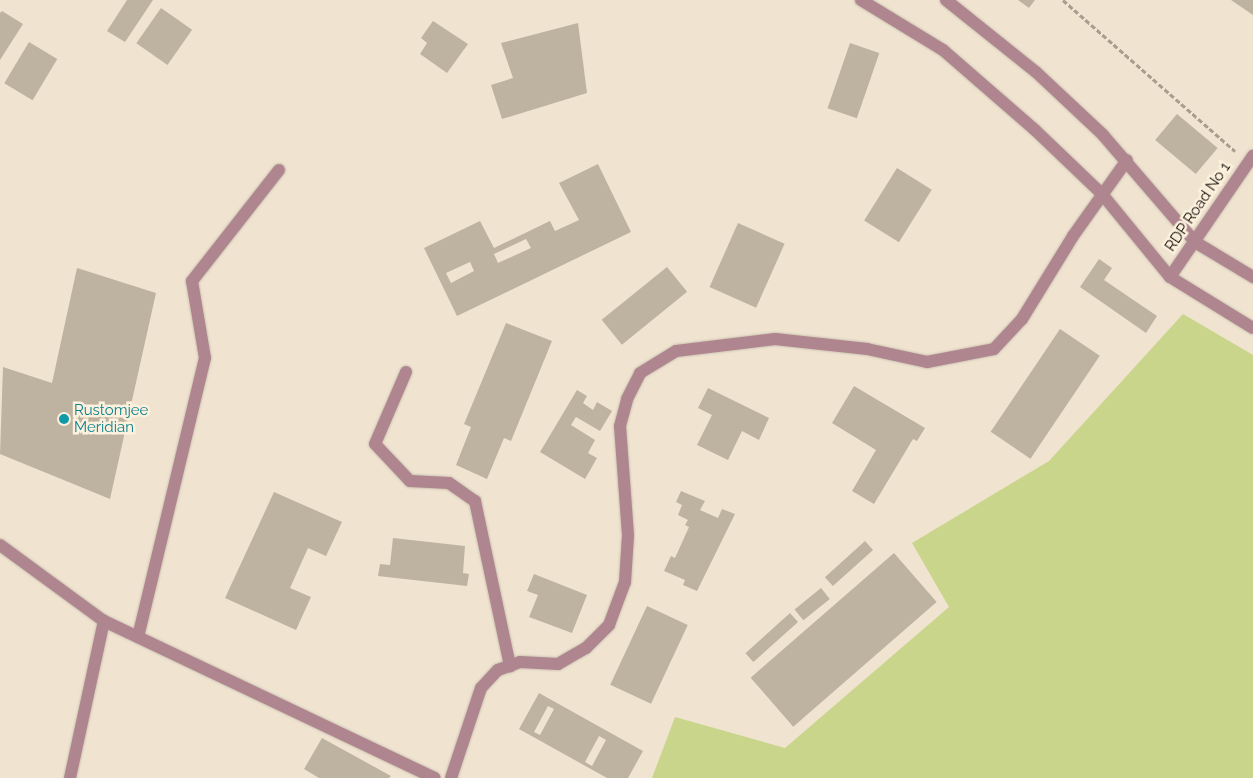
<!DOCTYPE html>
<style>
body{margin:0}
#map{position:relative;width:1253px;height:778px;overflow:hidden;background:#f0e4d1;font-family:Raleway,sans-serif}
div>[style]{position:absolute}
.green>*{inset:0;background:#c8d58a}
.building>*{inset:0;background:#beb3a0;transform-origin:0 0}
.path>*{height:3px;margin-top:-1.5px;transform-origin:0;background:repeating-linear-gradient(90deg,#a79e8f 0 5px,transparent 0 7.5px)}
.roads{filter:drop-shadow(0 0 1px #cdc2b1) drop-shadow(0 0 1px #cdc2b1)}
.minor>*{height:12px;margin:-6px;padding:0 6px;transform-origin:6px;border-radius:6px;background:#af868f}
.dots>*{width:14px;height:14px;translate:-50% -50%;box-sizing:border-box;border:2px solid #fdf1de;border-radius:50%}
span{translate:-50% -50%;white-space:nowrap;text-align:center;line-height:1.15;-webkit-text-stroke:5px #fdf1de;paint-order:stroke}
.street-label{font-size:15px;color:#15110a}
.culture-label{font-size:15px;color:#0d838f}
.left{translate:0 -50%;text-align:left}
</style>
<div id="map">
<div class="green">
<div style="clip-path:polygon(1183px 314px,1253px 355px,1253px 778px,652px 778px,675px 717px,785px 748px,949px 607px,912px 543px,1049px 461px)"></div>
</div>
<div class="building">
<div style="clip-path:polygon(127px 0,153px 0,125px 42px,107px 31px)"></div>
<div style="clip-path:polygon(1018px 0,1035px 0,1029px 8px)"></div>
<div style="clip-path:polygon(1231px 0,1253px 0,1253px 15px)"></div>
<div style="left:161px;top:8px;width:38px;height:43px;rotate:35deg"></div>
<div style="clip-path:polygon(2px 11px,23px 24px,0 60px,0 13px)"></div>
<div style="clip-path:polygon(433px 21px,468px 44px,447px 73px,420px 54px,427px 43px,421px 38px)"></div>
<div style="clip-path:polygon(578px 23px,587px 93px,502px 119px,491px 85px,513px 78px,501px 43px)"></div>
<div style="left:29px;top:42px;width:33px;height:48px;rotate:31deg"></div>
<div style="left:850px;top:43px;width:31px;height:69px;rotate:19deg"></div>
<div style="left:1177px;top:114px;width:53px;height:34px;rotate:40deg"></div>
<div style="clip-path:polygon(evenodd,598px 164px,631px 232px,457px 316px,424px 248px,480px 221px,494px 248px,550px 221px,555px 231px,579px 220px,559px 183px,598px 164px,526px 239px,531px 248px,498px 263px,494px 254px,526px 239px,598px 164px,470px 262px,474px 271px,451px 283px,446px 273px,470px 262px)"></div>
<div style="left:897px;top:168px;width:41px;height:62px;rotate:32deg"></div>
<div style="left:738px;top:223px;width:51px;height:70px;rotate:24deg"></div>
<div style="clip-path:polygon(1099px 259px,1112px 268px,1104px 280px,1157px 316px,1146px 333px,1080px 287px)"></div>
<div style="left:667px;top:267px;width:32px;height:84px;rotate:51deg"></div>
<div style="clip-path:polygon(77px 268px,156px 293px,110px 499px,0 454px,3px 367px,52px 383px)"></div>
<div style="clip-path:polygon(506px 323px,552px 341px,511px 441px,504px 438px,487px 479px,456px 465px,471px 427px,464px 424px)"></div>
<div style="left:1060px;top:329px;width:48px;height:124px;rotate:34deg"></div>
<div style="clip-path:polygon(854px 386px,925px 428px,917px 441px,913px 439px,874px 504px,852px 491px,876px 450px,832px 423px)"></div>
<div style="clip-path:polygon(708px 388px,769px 418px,759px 440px,742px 431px,728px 460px,697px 445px,712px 415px,698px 408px)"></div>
<div style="clip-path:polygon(577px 390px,587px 396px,583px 403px,593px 410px,597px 402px,612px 411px,600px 431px,576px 417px,571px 425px,595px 440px,588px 453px,597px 458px,585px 479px,540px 452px)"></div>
<div style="clip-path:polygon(681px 491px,705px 501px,700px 510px,718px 518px,722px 509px,735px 514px,697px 591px,683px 585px,685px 580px,664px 571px,671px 556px,675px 558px,689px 527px,685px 525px,688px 520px,678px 515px,682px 505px,676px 502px)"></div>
<div style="clip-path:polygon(274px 492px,342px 522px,326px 556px,308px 548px,290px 588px,311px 597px,296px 630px,225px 598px)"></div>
<div style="clip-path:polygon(393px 538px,465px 546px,463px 573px,469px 574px,467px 586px,378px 576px,380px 564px,390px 565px)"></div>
<div style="left:865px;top:541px;width:12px;height:54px;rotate:48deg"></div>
<div style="left:894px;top:553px;width:65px;height:190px;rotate:49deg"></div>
<div style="clip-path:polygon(534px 574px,587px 595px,572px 633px,529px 617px,538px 595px,527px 591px)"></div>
<div style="left:821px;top:588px;width:14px;height:34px;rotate:51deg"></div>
<div style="left:647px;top:606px;width:45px;height:87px;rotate:25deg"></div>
<div style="left:790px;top:613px;width:12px;height:60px;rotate:48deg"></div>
<div style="clip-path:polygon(evenodd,539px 693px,643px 751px,628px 778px,607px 778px,519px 729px,539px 693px,548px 706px,554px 709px,540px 735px,534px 732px,548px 706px,539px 693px,599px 736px,606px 740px,592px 766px,585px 762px,599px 736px)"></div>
<div style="clip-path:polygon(322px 738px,391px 776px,389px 778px,319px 778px,304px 769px)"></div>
</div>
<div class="path">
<div style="left:1063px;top:0;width:229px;rotate:41.3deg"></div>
</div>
<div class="roads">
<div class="minor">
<div style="left:861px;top:0;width:96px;rotate:31.4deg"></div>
<div style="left:943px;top:50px;width:122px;rotate:41deg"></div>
<div style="left:1035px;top:130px;width:93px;rotate:43.7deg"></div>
<div style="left:1102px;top:194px;width:107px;rotate:50.7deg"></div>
<div style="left:1170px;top:277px;width:97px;rotate:31.6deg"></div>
<div style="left:946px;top:0;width:115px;rotate:38.7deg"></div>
<div style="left:1036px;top:72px;width:92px;rotate:43.2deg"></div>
<div style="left:1103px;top:135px;width:141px;rotate:49.3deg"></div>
<div style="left:1195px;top:242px;width:68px;rotate:31.1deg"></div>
<div style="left:1170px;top:277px;width:147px;rotate:-55.6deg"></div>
<div style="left:406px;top:372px;width:78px;rotate:113.3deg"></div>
<div style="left:375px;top:444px;width:51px;rotate:46.6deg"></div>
<div style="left:410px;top:481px;width:39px;rotate:3deg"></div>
<div style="left:449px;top:483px;width:32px;rotate:35deg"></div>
<div style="left:475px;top:501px;width:169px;rotate:78deg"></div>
<div style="left:0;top:545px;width:129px;rotate:36.2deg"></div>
<div style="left:104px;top:621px;width:366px;rotate:25.4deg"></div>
<div style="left:138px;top:637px;width:287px;rotate:-76.5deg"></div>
<div style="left:205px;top:358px;width:78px;rotate:-99.6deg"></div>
<div style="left:192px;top:281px;width:141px;rotate:-51.9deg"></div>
<div style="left:70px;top:778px;width:161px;rotate:-77.8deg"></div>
<div style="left:451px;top:778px;width:95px;rotate:-71.6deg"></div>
<div style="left:481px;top:688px;width:25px;rotate:-47deg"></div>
<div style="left:498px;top:670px;width:23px;rotate:-20deg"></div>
<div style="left:520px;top:662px;width:38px;rotate:3deg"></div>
<div style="left:558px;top:664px;width:32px;rotate:-30deg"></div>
<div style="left:586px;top:648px;width:33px;rotate:-45deg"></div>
<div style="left:609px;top:625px;width:46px;rotate:-69.6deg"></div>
<div style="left:625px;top:582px;width:47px;rotate:-86.3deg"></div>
<div style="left:628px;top:535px;width:109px;rotate:-94.2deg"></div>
<div style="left:620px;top:426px;width:28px;rotate:-75deg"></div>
<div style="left:627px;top:399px;width:29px;rotate:-63deg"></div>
<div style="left:640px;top:373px;width:42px;rotate:-31.4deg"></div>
<div style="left:676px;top:351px;width:100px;rotate:-6.9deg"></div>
<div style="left:775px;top:339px;width:93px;rotate:6.2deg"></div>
<div style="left:867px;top:349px;width:61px;rotate:12.2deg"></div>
<div style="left:927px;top:362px;width:68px;rotate:-11deg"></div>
<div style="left:994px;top:349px;width:41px;rotate:-47deg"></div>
<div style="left:1022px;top:319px;width:97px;rotate:-58.4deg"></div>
<div style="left:1073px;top:236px;width:93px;rotate:-54.6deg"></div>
</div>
</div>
<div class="dots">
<div style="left:64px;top:419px;background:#0f9aa8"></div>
</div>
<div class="street-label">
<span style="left:1198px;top:207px;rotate:-56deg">RDP Road No 1</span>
</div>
<div class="culture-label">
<span class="left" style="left:74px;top:419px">Rustomjee<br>Meridian</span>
</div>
</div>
